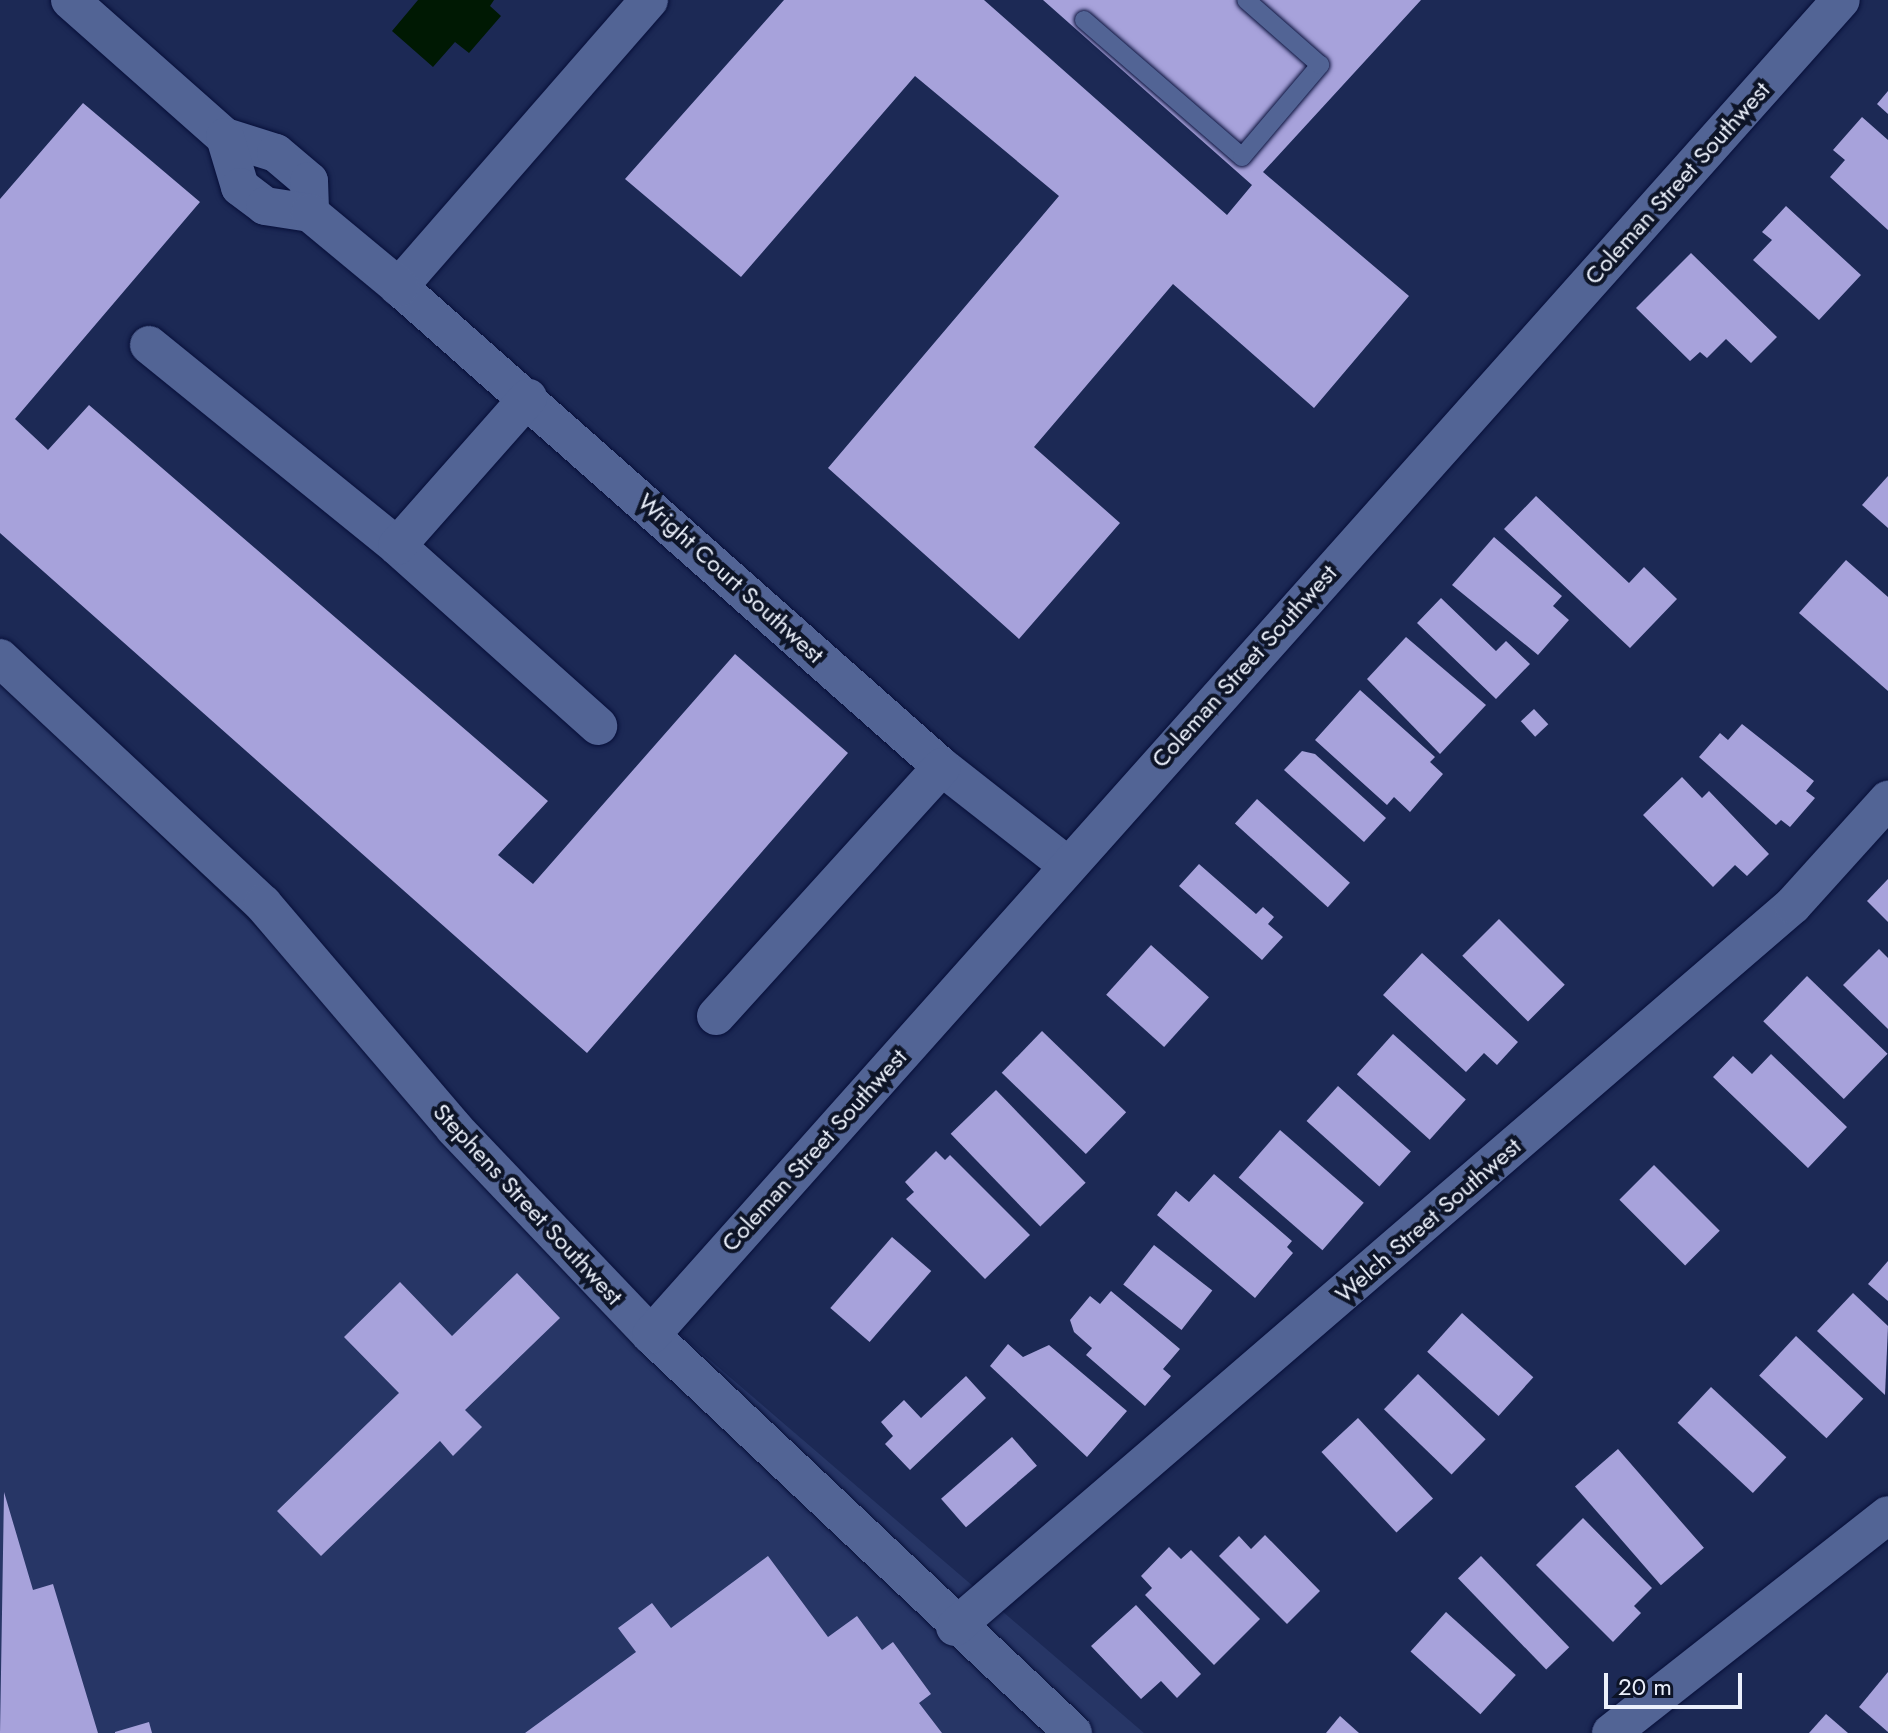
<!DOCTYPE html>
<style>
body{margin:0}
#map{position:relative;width:1888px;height:1733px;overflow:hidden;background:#1c2955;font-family:Jost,sans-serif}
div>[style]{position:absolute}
.built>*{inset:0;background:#273666}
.water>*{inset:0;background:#001903}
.building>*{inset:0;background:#a7a2db;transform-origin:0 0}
.roads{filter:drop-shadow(0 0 2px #070f39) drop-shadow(0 0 2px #070f39)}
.service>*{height:18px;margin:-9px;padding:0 9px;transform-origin:9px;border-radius:9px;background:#526495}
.minor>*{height:38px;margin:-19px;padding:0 19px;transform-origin:19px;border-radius:19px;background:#526495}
span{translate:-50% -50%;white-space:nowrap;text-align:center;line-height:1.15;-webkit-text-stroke:8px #0d1427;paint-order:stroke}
.street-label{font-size:24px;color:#ebf0fb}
.scale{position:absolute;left:1604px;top:1673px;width:138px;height:36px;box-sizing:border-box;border:4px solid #ebf0fb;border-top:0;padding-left:10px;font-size:24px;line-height:28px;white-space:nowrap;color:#ebf0fb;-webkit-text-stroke:6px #0d1427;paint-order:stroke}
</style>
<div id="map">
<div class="built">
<div style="clip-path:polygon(0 682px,675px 1330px,1144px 1733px,0 1733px)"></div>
</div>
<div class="water">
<div style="clip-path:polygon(418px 0,494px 0,490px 6px,501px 16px,469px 53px,455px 42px,433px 67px,392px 31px)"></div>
</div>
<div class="building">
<div style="clip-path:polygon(784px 0,984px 0,1227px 215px,1252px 185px,1043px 0,1421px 0,1263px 172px,1409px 296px,1314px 408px,1173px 284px,1034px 447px,1120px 523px,1019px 639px,828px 468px,1059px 196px,915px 76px,741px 277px,625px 179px)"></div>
<div style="clip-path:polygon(1888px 91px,1888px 114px,1877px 104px)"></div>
<div style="clip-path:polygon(83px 103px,200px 202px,15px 419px,48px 450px,89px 405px,548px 801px,498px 855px,533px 884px,735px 654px,848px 753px,587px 1053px,0 533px,0 199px)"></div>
<div style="clip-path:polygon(1862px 117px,1888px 140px,1888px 230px,1830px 177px,1845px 160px,1833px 150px)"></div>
<div style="clip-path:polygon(1786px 206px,1861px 275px,1819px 320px,1753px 260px,1772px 240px,1762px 232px)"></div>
<div style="clip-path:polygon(1691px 253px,1777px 337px,1751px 363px,1726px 339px,1707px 358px,1700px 352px,1690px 361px,1636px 308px)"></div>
<div style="clip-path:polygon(1888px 476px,1888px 528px,1862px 505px)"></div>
<div style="clip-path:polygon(1536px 496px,1629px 583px,1644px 567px,1677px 599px,1630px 648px,1504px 529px)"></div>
<div style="clip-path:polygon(1494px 537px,1562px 596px,1553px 606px,1569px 620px,1538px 655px,1452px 585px)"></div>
<div style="clip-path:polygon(1846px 560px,1888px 597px,1888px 691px,1799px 613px)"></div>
<div style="clip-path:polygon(1441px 598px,1496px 651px,1506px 641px,1530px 664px,1496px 699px,1417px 623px)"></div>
<div style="clip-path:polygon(1406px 637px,1486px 705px,1440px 754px,1367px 679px)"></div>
<div style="clip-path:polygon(1360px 690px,1435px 757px,1430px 762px,1443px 774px,1410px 812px,1394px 797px,1387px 805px,1315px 740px)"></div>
<div style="left:1534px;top:709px;width:21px;height:18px;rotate:47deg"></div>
<div style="clip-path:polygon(1742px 724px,1814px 781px,1806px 791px,1815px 798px,1790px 827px,1781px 820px,1776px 825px,1699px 757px,1720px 733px,1728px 740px)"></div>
<div style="clip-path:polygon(1302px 751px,1315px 754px,1386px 818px,1364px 842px,1284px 770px)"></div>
<div style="clip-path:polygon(1682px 777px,1702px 798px,1709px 791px,1769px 854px,1747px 876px,1735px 865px,1713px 887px,1643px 815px)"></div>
<div style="left:1257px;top:799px;width:125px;height:33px;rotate:42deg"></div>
<div style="clip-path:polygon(1199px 864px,1256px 914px,1263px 907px,1274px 917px,1268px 924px,1283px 937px,1262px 960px,1179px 886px)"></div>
<div style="clip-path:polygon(1888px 879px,1888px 922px,1867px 901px)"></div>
<div style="left:1499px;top:919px;width:93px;height:52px;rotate:45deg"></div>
<div style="left:1151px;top:945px;width:78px;height:67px;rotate:42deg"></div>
<div style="clip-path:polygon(1879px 949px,1888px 958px,1888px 1029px,1843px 985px)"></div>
<div style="clip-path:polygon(1422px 953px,1518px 1042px,1497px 1065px,1484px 1053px,1466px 1072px,1383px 995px)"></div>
<div style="left:1807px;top:976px;width:112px;height:63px;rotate:44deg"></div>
<div style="left:1042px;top:1031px;width:117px;height:58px;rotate:44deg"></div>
<div style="left:1393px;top:1034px;width:98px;height:54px;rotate:42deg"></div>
<div style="clip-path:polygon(1771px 1054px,1847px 1127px,1808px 1168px,1713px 1077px,1733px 1056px,1752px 1074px)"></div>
<div style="left:1338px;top:1086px;width:98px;height:47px;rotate:42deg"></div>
<div style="left:996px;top:1090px;width:129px;height:63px;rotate:46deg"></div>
<div style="left:1280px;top:1130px;width:111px;height:63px;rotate:41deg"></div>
<div style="clip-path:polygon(936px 1151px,945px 1160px,950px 1155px,1030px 1235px,985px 1279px,906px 1199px,914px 1192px,905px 1182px)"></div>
<div style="left:1654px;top:1165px;width:93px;height:49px;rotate:45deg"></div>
<div style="clip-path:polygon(1214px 1174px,1292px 1241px,1287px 1247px,1293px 1253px,1255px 1298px,1157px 1215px,1176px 1191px,1189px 1202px)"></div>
<div style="left:892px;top:1237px;width:52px;height:94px;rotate:41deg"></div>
<div style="left:1154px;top:1245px;width:74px;height:50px;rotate:38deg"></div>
<div style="clip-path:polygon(1888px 1261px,1888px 1301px,1868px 1284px)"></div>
<div style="clip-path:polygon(517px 1273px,560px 1318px,465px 1410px,482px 1427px,453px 1456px,440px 1441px,321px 1556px,277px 1511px,399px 1393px,344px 1337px,400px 1282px,452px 1336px)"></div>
<div style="clip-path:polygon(1111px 1291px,1180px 1349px,1163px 1369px,1171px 1376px,1145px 1406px,1086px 1355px,1092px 1348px,1074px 1332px,1070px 1320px,1090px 1296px,1100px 1304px)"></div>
<div style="clip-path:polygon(1853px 1293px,1888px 1326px,1885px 1395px,1817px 1331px)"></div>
<div style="left:1462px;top:1313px;width:96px;height:52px;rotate:42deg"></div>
<div style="left:1796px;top:1336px;width:92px;height:54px;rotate:43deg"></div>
<div style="clip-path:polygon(1008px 1344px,1023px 1357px,1049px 1345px,1127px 1411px,1087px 1457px,990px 1366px)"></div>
<div style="left:1418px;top:1374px;width:94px;height:49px;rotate:44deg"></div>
<div style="clip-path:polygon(966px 1376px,986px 1398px,910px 1470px,885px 1444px,893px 1436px,881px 1422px,904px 1400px,921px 1418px)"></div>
<div style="left:1711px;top:1387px;width:103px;height:49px;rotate:43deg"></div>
<div style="left:1358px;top:1418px;width:110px;height:50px;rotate:47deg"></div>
<div style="left:1012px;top:1437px;width:38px;height:94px;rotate:49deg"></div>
<div style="left:1618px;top:1449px;width:131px;height:57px;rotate:49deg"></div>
<div style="clip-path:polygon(4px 1492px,33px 1590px,53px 1584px,98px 1733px,0 1733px)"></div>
<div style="clip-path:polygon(1583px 1518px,1652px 1588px,1634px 1606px,1641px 1613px,1613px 1642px,1536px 1565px)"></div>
<div style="clip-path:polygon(1265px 1535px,1320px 1591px,1287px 1624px,1219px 1556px,1239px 1536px,1251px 1549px)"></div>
<div style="clip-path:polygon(1169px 1547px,1181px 1559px,1191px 1550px,1260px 1619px,1214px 1665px,1145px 1595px,1152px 1588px,1141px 1576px)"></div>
<div style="clip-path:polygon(768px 1556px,828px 1637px,857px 1616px,882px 1650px,893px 1642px,931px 1694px,919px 1703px,942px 1733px,525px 1733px,636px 1652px,618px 1628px,652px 1603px,671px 1628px)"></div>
<div style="left:1481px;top:1556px;width:127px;height:32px;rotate:46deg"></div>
<div style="clip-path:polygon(1136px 1605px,1201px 1674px,1177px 1698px,1161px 1681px,1141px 1699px,1091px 1646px)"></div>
<div style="left:1446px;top:1612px;width:94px;height:53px;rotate:42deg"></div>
<div style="clip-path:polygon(1888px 1672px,1888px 1732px,1859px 1707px)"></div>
<div style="clip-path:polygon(1826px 1714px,1848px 1733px,1809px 1733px)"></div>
<div style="clip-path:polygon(1340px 1716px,1359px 1733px,1326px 1733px)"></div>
<div style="clip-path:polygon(149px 1722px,152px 1733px,115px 1733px,115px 1732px)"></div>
</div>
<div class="roads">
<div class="service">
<div style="left:1084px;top:20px;width:209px;rotate:40.9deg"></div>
<div style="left:1242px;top:157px;width:121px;rotate:-49.7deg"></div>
<div style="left:1320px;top:65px;width:98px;rotate:-138.7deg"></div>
</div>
<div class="minor">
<div style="left:70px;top:0;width:207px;rotate:41.5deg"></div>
<div style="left:225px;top:137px;width:53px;rotate:17.4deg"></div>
<div style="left:276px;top:153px;width:43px;rotate:40.3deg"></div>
<div style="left:309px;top:181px;width:32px;rotate:88deg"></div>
<div style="left:649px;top:0;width:381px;rotate:131.1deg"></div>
<div style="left:399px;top:287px;width:725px;rotate:41.48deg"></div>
<div style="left:942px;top:767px;width:159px;rotate:38.1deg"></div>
<div style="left:225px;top:137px;width:52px;rotate:73.3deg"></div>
<div style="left:240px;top:187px;width:31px;rotate:37deg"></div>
<div style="left:265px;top:206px;width:46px;rotate:8.8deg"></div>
<div style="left:310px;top:213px;width:116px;rotate:39.7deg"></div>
<div style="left:149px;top:345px;width:319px;rotate:39deg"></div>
<div style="left:397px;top:546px;width:270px;rotate:41.8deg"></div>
<div style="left:397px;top:546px;width:198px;rotate:-48.5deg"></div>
<div style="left:0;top:658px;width:360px;rotate:43.1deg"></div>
<div style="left:263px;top:904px;width:294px;rotate:49.5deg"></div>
<div style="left:454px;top:1128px;width:286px;rotate:46.4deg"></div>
<div style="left:651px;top:1335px;width:580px;rotate:43.32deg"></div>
<div style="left:716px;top:1016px;width:336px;rotate:-47.8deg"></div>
<div style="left:651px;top:1335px;width:1788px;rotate:-48.29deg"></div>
<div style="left:955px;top:1627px;width:1106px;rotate:-40.75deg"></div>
<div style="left:1793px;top:905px;width:142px;rotate:-47.9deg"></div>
<div style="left:1611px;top:1733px;width:352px;rotate:-38.2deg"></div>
</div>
</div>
<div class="street-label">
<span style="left:1677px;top:183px;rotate:-48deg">Coleman Street Southwest</span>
<span style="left:731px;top:578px;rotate:42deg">Wright Court Southwest</span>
<span style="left:1244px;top:666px;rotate:-48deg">Coleman Street Southwest</span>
<span style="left:814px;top:1150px;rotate:-48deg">Coleman Street Southwest</span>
<span style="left:528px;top:1204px;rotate:47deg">Stephens Street Southwest</span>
<span style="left:1428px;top:1220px;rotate:-41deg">Welch Street Southwest</span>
</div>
<div class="scale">20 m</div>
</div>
